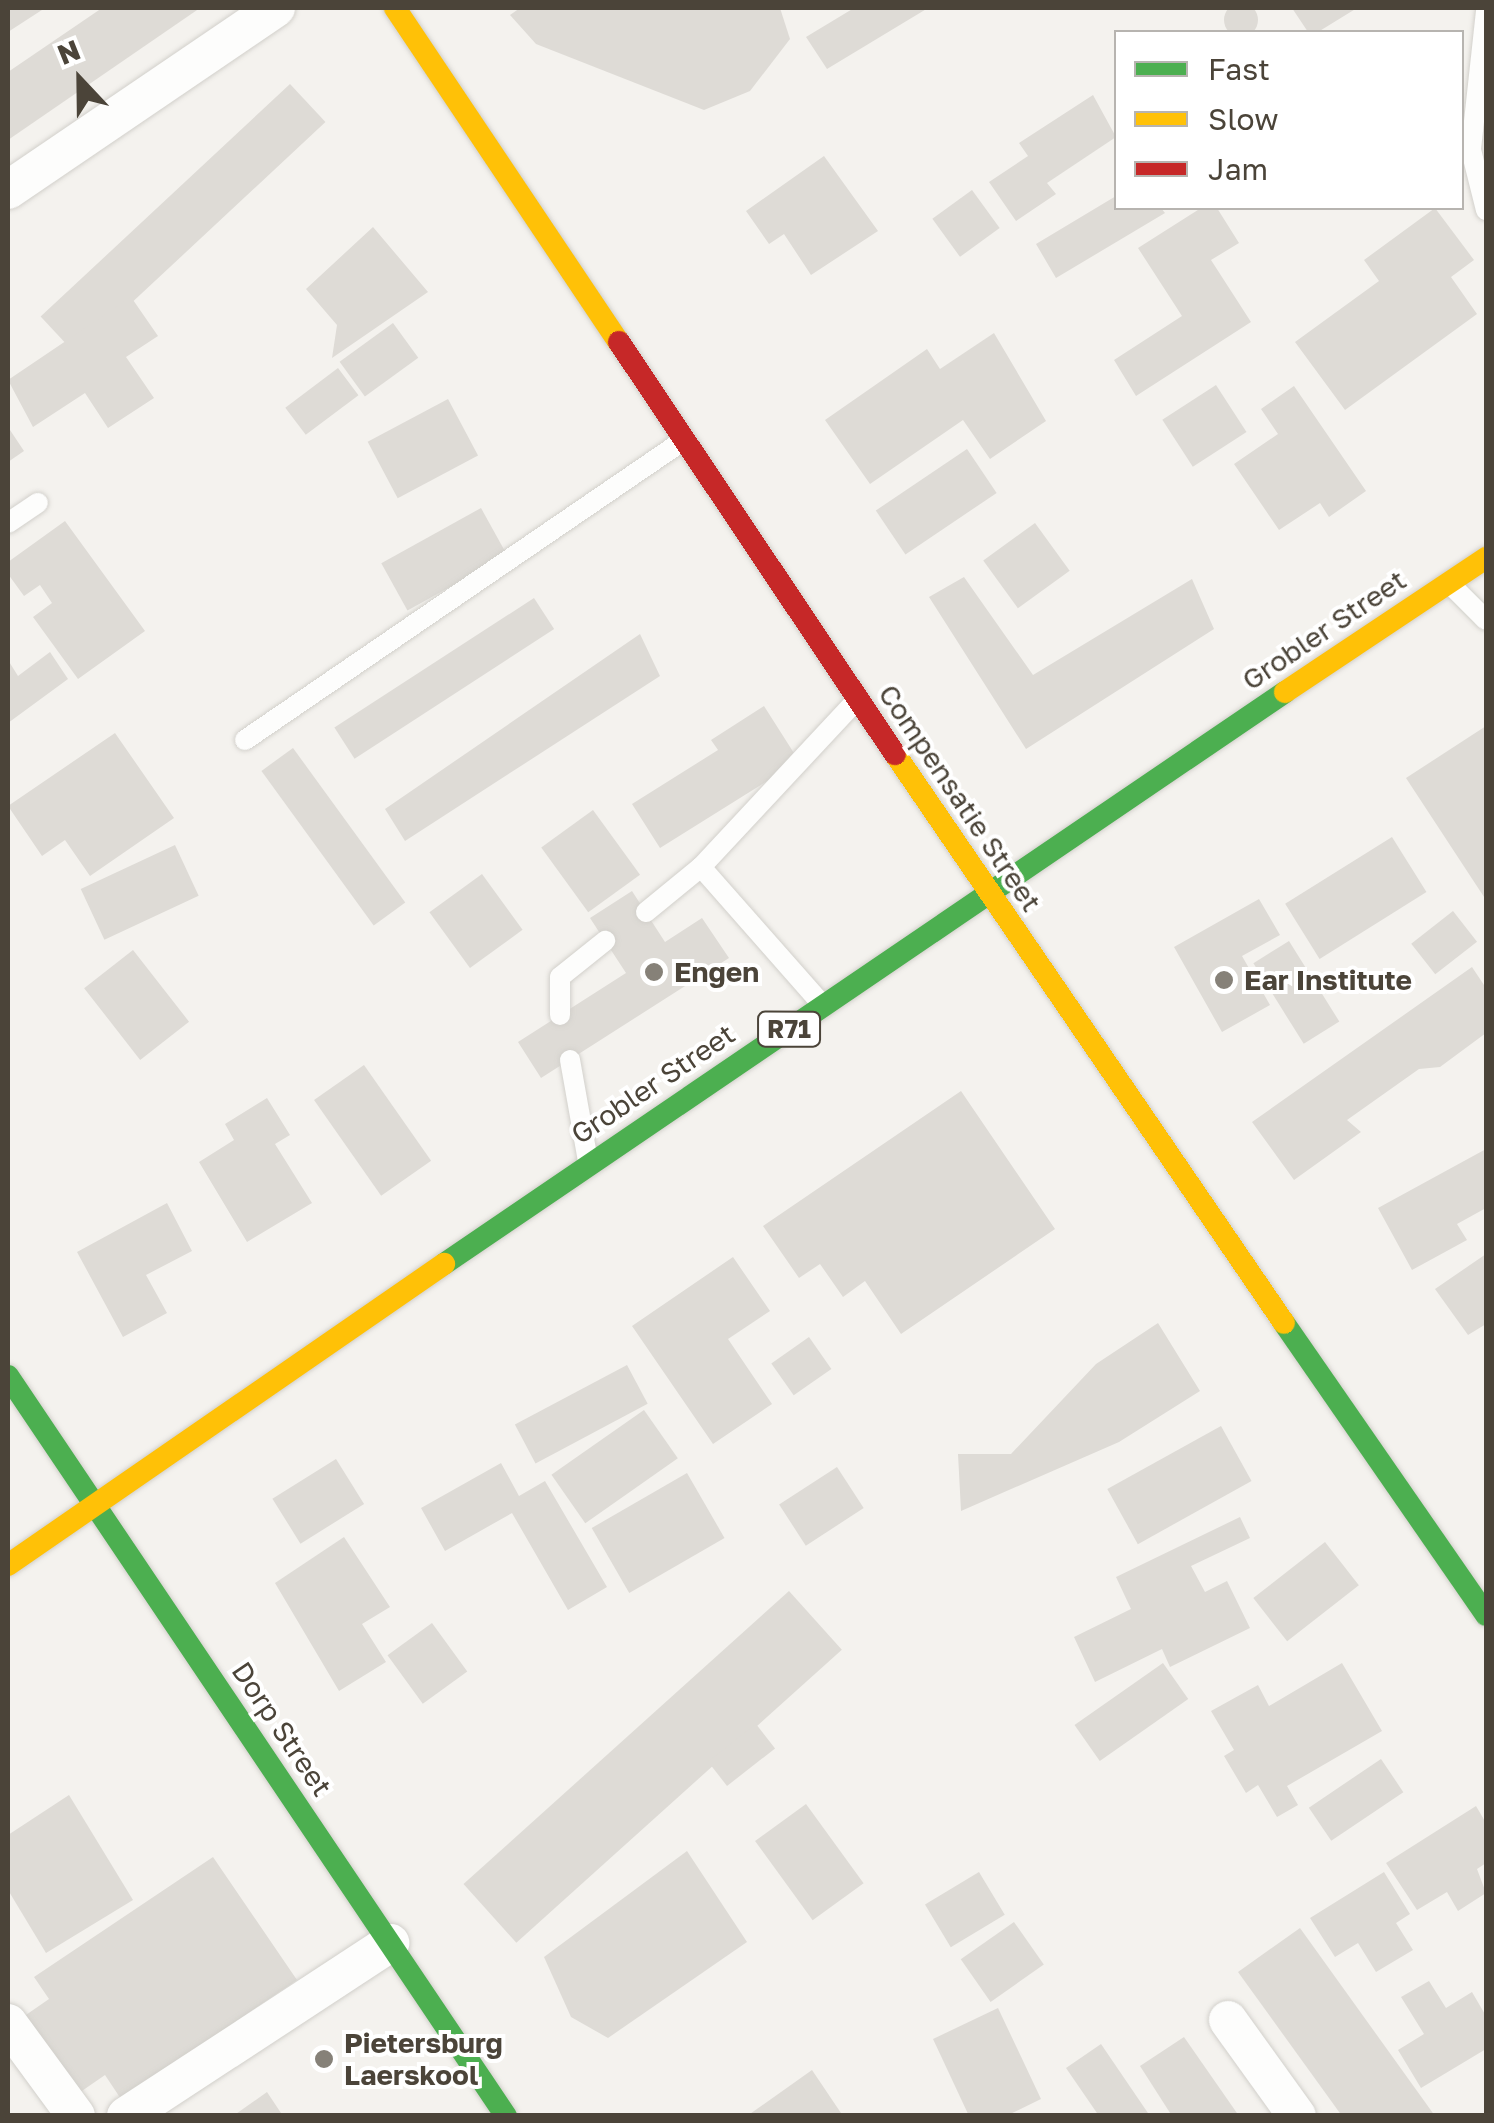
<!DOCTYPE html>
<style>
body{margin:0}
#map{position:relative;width:1494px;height:2123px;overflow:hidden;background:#f4f2ee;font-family:"Golos Text",sans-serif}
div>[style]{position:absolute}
.building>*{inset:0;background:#dedbd6;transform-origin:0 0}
.round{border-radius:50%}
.roads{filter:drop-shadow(0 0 2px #d2d0cb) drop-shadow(0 0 2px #d2d0cb)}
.lane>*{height:20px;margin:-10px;padding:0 10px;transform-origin:10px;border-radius:10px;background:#fdfdfc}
.street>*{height:38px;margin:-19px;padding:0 19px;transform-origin:19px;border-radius:19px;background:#fdfdfc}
.fast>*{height:22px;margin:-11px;padding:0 11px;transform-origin:11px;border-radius:11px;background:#4caf50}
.slow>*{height:22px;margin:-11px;padding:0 11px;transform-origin:11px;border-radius:11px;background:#ffc107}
.jam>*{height:22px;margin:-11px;padding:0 11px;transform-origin:11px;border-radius:11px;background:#c62828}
.dots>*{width:28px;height:28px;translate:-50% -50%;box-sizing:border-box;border:5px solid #fff;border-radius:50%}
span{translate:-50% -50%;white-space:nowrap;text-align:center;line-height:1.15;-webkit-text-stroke:8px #fff;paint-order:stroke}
.shield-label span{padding:2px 8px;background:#fff;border:2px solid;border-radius:8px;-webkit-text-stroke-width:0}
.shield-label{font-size:25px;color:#4b4439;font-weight:700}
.street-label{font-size:28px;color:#4b4439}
.poi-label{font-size:28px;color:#4b4439;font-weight:700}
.left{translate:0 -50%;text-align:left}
.frame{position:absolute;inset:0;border:10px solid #4b4439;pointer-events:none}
.legend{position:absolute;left:1114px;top:30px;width:350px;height:180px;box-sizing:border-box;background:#fff;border:2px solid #b7b4b0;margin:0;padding:12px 18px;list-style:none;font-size:30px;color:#4b4439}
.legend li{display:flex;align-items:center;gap:20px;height:50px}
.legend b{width:50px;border:2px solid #b7b4b0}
.north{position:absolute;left:30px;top:30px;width:100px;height:100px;-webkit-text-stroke:8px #fff;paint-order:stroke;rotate:338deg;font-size:28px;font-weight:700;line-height:40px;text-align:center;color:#4b4439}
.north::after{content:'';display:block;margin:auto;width:35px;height:45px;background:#4b4439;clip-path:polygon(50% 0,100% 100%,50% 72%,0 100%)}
</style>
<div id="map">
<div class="building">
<div class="round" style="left:1224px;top:3px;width:34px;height:34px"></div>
<div style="clip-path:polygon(8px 8px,45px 8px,8px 32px)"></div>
<div style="clip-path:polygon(102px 8px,200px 8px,8px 140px,8px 72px)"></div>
<div style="clip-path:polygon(520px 8px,780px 8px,790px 39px,750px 91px,704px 110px,536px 44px,510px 15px)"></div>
<div style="clip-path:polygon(854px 8px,928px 8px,827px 69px,806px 37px)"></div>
<div style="clip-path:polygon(1292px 8px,1357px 8px,1318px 32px,1308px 32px)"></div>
<div style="left:290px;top:84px;width:52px;height:341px;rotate:47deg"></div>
<div style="clip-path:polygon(1093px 95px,1116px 137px,1047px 183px,1056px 194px,1016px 221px,989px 182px,1028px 156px,1019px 143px)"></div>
<div style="clip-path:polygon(824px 156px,878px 231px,811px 275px,784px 234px,769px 244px,746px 211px)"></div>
<div style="left:972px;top:190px;width:47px;height:49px;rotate:54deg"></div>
<div style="clip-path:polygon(1116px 196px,1116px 208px,1161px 208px,1165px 213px,1056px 278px,1036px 244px)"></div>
<div style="clip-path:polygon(1201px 208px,1217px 208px,1239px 243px,1211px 260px,1251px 322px,1136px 396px,1114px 360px,1182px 316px,1138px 248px)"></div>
<div style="clip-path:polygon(1435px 208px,1474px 260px,1451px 277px,1477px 314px,1345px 410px,1295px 342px,1379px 281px,1364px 260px)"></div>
<div style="clip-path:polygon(373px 227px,428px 292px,332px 358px,337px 325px,306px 289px)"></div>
<div style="clip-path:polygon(131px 297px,158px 336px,126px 357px,154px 398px,108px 428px,85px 393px,33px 427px,8px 380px)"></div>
<div style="left:393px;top:323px;width:43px;height:66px;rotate:54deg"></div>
<div style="clip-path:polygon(994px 333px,1046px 421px,990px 459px,963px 420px,870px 484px,825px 420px,927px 349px,940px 369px)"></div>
<div style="left:338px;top:368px;width:34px;height:66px;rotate:53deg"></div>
<div style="left:1216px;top:385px;width:56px;height:64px;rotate:57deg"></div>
<div style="clip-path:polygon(1294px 386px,1366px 491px,1329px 517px,1320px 503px,1279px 530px,1234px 464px,1278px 434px,1261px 409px)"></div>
<div style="left:448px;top:399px;width:64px;height:91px;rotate:62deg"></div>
<div style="clip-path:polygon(8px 427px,24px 451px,8px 462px)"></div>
<div style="left:967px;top:449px;width:53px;height:110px;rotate:56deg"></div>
<div style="left:481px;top:508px;width:54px;height:114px;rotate:61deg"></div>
<div style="clip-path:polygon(65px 521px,145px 631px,78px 679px,33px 617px,52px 603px,40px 585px,24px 596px,8px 574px,8px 562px)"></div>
<div style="left:1035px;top:523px;width:59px;height:64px;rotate:54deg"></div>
<div style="clip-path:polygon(964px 577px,1033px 675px,1192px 579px,1214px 629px,1026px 749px,929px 597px)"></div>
<div style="left:534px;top:598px;width:37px;height:238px;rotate:57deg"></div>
<div style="clip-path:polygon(640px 634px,660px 676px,405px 841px,385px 809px)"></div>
<div style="clip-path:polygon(50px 652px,68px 679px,8px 723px,8px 660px,18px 676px)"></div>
<div style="clip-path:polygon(764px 706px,799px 761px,660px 848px,632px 804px,718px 750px,711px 740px)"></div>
<div style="clip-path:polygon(1486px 726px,1486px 900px,1406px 778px)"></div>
<div style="clip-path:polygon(115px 733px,174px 818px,90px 876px,65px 840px,42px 856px,8px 806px)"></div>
<div style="left:293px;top:748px;width:191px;height:39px;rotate:54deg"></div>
<div style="left:593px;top:810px;width:80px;height:64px;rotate:54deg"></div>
<div style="left:1392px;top:837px;width:65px;height:126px;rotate:58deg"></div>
<div style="left:175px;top:845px;width:56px;height:104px;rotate:65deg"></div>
<div style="left:482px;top:874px;width:69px;height:65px;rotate:54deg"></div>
<div style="clip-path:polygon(632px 891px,665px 942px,702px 918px,729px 958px,541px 1078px,518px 1042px,626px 973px,590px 918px)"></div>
<div style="clip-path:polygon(1259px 899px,1280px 935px,1242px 956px,1270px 1005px,1222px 1032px,1174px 947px)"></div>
<div style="left:1453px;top:911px;width:39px;height:53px;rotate:52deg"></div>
<div style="left:1289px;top:941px;width:95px;height:42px;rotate:58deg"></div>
<div style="left:133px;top:950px;width:91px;height:62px;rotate:52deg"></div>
<div style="clip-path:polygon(1472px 967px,1486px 988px,1486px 1033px,1440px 1067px,1419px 1069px,1347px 1120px,1361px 1132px,1294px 1180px,1252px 1122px)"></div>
<div style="left:364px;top:1065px;width:117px;height:61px;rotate:55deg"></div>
<div style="clip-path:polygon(961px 1091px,1055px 1229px,901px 1334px,865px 1281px,843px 1297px,820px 1264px,799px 1278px,763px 1226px)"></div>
<div style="clip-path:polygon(267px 1098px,290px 1135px,275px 1144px,312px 1203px,247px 1242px,199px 1162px,234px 1140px,225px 1124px)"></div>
<div style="clip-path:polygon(1486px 1149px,1486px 1208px,1457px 1224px,1467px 1240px,1412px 1270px,1378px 1208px)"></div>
<div style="clip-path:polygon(167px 1203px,192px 1251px,146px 1275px,167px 1313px,123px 1337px,77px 1252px)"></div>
<div style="clip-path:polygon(1486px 1254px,1486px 1324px,1468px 1335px,1435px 1289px)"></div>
<div style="clip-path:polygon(733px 1257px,770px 1311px,728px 1339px,772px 1404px,713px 1444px,632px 1326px)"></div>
<div style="clip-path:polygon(1158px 1323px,1200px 1391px,1119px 1442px,961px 1511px,958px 1454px,1011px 1454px,1096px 1364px)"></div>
<div style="left:809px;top:1337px;width:39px;height:46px;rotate:55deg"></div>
<div style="left:627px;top:1365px;width:44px;height:127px;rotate:62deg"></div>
<div style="left:644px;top:1410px;width:59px;height:113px;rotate:55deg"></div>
<div style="left:1221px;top:1426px;width:63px;height:130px;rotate:61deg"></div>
<div style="left:336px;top:1459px;width:53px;height:75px;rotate:58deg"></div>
<div style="clip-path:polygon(501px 1463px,519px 1496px,545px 1481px,607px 1587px,568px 1610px,512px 1513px,445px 1551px,421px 1508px)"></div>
<div style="left:837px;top:1467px;width:49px;height:69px;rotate:57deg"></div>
<div style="left:687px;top:1473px;width:75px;height:110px;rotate:60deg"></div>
<div style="clip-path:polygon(1240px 1517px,1250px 1538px,1191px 1566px,1205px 1592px,1227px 1581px,1250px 1628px,1170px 1667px,1162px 1649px,1095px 1682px,1074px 1637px,1131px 1609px,1116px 1577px)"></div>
<div style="clip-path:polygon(344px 1537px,390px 1607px,362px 1624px,386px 1662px,339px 1691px,275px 1583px)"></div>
<div style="left:1325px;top:1542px;width:55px;height:91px;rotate:52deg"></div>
<div style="left:789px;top:1591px;width:79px;height:438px;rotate:48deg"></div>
<div style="left:432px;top:1623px;width:60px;height:55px;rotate:54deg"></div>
<div style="left:1163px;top:1663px;width:44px;height:108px;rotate:55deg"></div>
<div style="clip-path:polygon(1342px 1663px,1382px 1731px,1287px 1786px,1298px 1805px,1277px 1817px,1258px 1785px,1246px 1793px,1224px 1756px,1234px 1750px,1211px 1711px,1258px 1685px,1269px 1706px)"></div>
<div style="left:756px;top:1724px;width:31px;height:61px;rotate:52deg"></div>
<div style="left:1381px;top:1759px;width:40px;height:87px;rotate:56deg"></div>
<div style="clip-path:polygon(69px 1795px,133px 1900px,46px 1953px,8px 1890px,8px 1835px)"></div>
<div style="left:806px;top:1804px;width:98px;height:63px;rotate:54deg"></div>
<div style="clip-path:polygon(1476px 1806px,1486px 1823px,1486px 1863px,1477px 1869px,1486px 1893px,1458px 1911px,1447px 1892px,1417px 1910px,1386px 1863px)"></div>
<div style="clip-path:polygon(687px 1851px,747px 1942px,608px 2038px,571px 2017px,544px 1957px)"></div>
<div style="clip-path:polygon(213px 1857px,297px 1980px,121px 2099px,105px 2075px,76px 2095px,23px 2017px,49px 1999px,34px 1977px)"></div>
<div style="left:979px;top:1872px;width:50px;height:63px;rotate:59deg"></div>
<div style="clip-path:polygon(1384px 1872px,1410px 1914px,1396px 1923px,1413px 1950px,1376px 1972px,1358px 1943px,1335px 1957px,1310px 1918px)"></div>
<div style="left:1014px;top:1922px;width:52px;height:65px;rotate:55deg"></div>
<div style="clip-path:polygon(1300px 1928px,1435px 2116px,1342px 2116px,1238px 1972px)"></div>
<div style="clip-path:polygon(1429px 1981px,1446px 2008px,1472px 1992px,1486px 2016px,1486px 2049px,1421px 2088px,1398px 2050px,1424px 2034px,1401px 1997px)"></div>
<div style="clip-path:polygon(998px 2008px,1041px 2099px,1006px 2116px,969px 2116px,933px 2039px)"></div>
<div style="clip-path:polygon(1184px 2037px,1239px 2116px,1172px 2116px,1140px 2066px)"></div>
<div style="clip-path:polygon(1101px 2044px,1150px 2116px,1099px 2116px,1066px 2068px)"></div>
<div style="clip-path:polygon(812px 2070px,843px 2116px,747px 2116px)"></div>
<div style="clip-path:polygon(267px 2092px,283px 2116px,233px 2116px)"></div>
</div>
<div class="roads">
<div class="lane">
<div style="left:1486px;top:11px;width:140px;rotate:96.2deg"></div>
<div style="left:1471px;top:150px;width:62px;rotate:76deg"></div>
<div style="left:8px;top:523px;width:36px;rotate:-34deg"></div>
<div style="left:1449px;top:583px;width:52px;rotate:45deg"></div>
<div style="left:245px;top:740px;width:532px;rotate:-34.35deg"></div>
<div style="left:701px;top:867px;width:179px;rotate:48.6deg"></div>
<div style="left:646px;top:912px;width:71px;rotate:-39.3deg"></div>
<div style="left:701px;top:867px;width:227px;rotate:-47deg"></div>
<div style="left:560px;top:1015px;width:38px;rotate:-90deg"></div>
<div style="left:560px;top:977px;width:58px;rotate:-38.7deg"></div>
<div style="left:570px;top:1060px;width:103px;rotate:79.9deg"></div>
</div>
<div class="street">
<div style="left:8px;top:190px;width:324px;rotate:-34.2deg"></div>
<div style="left:1228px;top:2020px;width:118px;rotate:54.3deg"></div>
<div style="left:8px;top:2023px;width:115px;rotate:53.8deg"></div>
<div style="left:126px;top:2116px;width:316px;rotate:-33.2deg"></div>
</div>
<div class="fast">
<div style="left:444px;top:1264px;width:1017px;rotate:-34.22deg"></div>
<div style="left:1284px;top:1323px;width:355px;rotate:55.3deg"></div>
<div style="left:8px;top:1376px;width:892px;rotate:56.06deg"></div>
</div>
<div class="slow">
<div style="left:395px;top:8px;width:402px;rotate:56.2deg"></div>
<div style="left:1285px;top:692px;width:242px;rotate:-33.7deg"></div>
<div style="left:895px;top:754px;width:689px;rotate:55.64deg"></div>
<div style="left:8px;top:1565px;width:530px;rotate:-34.62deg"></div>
</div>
<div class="jam">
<div style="left:619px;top:342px;width:496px;rotate:56.2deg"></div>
</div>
</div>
<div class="dots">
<div style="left:654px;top:972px;background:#868178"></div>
<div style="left:1224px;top:980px;background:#868178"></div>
<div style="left:324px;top:2059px;background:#868178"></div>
</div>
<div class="shield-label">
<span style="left:789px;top:1029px">R71</span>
</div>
<div class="street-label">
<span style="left:1324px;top:630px;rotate:-34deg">Grobler Street</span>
<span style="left:960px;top:798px;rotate:56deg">Compensatie Street</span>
<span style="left:653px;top:1084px;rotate:-34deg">Grobler Street</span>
<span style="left:282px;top:1729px;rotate:56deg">Dorp Street</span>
</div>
<div class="poi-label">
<span class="left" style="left:674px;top:972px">Engen</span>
<span class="left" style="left:1244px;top:980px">Ear Institute</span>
<span class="left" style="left:344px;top:2059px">Pietersburg<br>Laerskool</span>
</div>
<div class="frame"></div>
<ul class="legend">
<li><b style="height:12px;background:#4caf50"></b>Fast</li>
<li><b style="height:12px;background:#ffc107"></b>Slow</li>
<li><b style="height:12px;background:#c62828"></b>Jam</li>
</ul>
<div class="north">N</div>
</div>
